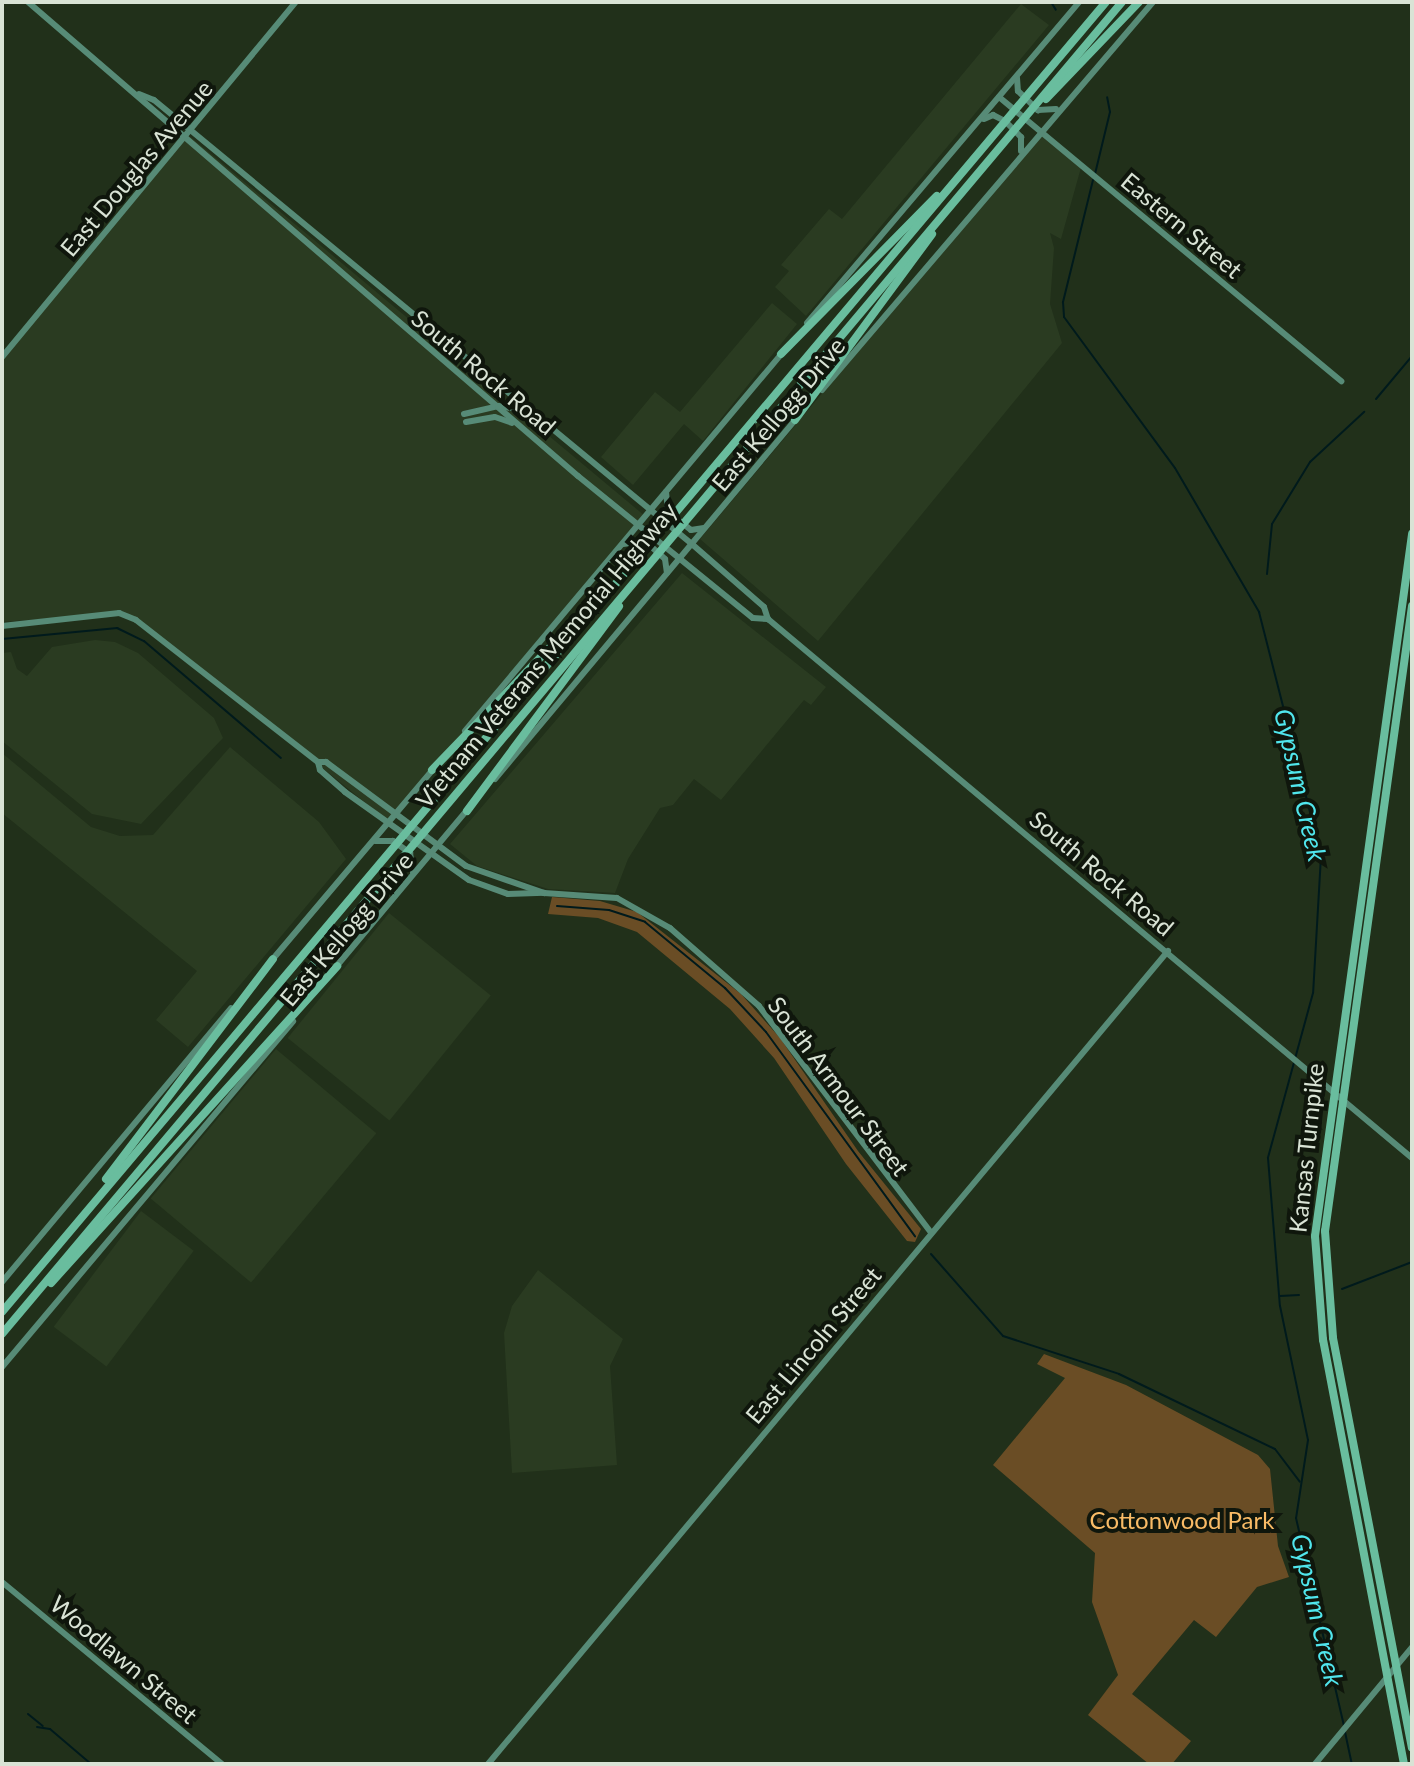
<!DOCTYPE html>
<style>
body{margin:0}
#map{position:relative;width:1414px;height:1766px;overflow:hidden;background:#21301a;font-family:Lato,sans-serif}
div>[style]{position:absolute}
.built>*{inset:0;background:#2a3b21;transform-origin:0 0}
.green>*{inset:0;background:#6a4d25}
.stream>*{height:2px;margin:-1px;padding:0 1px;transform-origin:1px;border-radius:1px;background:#001a1c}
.secondary>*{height:6px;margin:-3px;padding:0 3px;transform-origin:3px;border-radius:3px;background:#578b77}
.highway>*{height:8px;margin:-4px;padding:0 4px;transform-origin:4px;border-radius:4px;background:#69bd9e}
span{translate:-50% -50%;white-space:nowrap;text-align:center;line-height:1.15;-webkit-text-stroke:8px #0f160c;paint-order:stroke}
.street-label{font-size:24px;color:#d9e3d5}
.park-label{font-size:24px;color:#f9bb66}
.water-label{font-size:26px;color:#50e6ed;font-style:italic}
.frame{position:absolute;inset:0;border:4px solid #d9e3d5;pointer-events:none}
</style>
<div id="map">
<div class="built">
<div style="clip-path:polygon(1021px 4px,1049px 25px,806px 316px,775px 287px,789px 271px,781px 265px,829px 209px,842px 219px)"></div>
<div style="clip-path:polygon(1042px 131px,1082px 164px,1061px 239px,1050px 233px,1054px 248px,1050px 304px,1062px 343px,818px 641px,700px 539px)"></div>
<div style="clip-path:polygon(187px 134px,645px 516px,389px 822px,159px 635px,119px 613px,2px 622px,2px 357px)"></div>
<div style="clip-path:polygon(772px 303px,797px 324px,703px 441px,684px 424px,633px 485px,601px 457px,655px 392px,680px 412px)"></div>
<div style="clip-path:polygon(682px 573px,826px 687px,811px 705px,804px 700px,721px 800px,694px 779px,673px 805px,660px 808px,628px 859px,615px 893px,548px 889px,477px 866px,450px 844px)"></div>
<div style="clip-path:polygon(95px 640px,115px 642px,138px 653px,214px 718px,223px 738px,141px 824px,92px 814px,2px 741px,2px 653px,11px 652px,17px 669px,27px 676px,52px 647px)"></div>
<div style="clip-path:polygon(230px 747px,319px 822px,346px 859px,188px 1047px,156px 1020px,197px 971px,2px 813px,2px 753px,91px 827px,120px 836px,153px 835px)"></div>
<div style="left:389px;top:913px;width:131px;height:161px;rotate:39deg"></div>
<div style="left:276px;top:1049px;width:131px;height:195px;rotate:40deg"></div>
<div style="left:141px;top:1211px;width:66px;height:145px;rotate:37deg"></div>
<div style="clip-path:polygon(538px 1270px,623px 1339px,610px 1366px,617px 1465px,512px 1473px,504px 1333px,512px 1306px)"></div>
</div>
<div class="green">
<div style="clip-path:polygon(552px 897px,600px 901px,637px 912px,741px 994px,780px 1038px,858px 1151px,921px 1229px,915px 1242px,907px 1241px,846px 1164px,774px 1058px,730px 1009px,637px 932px,598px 918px,548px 914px)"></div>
<div style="clip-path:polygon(1044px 1354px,1126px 1385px,1258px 1455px,1270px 1469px,1278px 1546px,1289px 1577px,1257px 1587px,1216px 1637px,1194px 1620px,1132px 1694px,1191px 1741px,1172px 1764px,1149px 1764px,1088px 1715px,1118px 1675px,1092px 1602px,1095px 1553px,993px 1465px,1065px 1378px,1037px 1364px)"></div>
</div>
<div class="stream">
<div style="left:1051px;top:2px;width:9px;rotate:58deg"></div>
<div style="left:1095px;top:174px;width:64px;rotate:-76.4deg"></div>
<div style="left:1110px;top:112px;width:15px;rotate:-101deg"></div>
<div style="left:1093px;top:180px;width:126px;rotate:103.8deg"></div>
<div style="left:1063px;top:302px;width:15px;rotate:86deg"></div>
<div style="left:1064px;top:317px;width:187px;rotate:53.7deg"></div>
<div style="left:1175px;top:468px;width:167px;rotate:59.7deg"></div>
<div style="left:1259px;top:612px;width:252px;rotate:75.7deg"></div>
<div style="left:1321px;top:856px;width:137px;rotate:93.3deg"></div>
<div style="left:1313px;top:993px;width:171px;rotate:105.3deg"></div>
<div style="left:1268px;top:1158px;width:148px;rotate:85.4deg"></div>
<div style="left:1280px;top:1306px;width:137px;rotate:78.2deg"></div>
<div style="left:1308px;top:1440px;width:79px;rotate:98.7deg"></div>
<div style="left:1296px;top:1518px;width:213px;rotate:77deg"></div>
<div style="left:1376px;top:399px;width:56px;rotate:-50.1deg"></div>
<div style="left:1267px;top:574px;width:50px;rotate:-84.3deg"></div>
<div style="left:1272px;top:524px;width:73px;rotate:-58.5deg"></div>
<div style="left:1310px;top:462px;width:74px;rotate:-42.8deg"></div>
<div style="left:2px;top:639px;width:116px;rotate:-5.5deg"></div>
<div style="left:117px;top:628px;width:30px;rotate:26deg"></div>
<div style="left:144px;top:641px;width:180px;rotate:40.5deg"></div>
<div style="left:557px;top:906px;width:52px;rotate:4.4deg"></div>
<div style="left:609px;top:910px;width:38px;rotate:18deg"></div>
<div style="left:645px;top:922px;width:104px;rotate:39.5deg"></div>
<div style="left:725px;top:988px;width:60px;rotate:47deg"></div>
<div style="left:766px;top:1032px;width:253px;rotate:53.9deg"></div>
<div style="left:931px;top:1254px;width:109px;rotate:48.7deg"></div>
<div style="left:1003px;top:1336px;width:122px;rotate:18.1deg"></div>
<div style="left:1119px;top:1374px;width:173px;rotate:25.7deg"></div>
<div style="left:1275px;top:1449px;width:41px;rotate:52.9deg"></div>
<div style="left:1342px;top:1289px;width:75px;rotate:-21.1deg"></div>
<div style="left:1280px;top:1296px;width:19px;rotate:-3deg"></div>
<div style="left:28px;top:1714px;width:19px;rotate:39deg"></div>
<div style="left:37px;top:1727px;width:13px;rotate:9deg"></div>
<div style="left:50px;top:1729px;width:54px;rotate:40.5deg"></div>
<div style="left:1345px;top:1732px;width:33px;rotate:78deg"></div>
</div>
<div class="secondary">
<div style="left:28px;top:2px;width:726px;rotate:40.76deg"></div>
<div style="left:578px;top:476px;width:225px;rotate:39.1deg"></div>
<div style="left:753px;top:618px;width:15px;rotate:4deg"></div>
<div style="left:1017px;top:78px;width:13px;rotate:86deg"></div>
<div style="left:1018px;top:91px;width:28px;rotate:44deg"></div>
<div style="left:1038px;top:110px;width:18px;rotate:-3deg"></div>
<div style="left:139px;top:94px;width:16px;rotate:22deg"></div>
<div style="left:154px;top:100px;width:699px;rotate:39.54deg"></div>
<div style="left:693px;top:545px;width:94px;rotate:41.1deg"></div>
<div style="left:764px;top:607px;width:13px;rotate:72deg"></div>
<div style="left:768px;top:619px;width:840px;rotate:39.93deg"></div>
<div style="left:999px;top:97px;width:445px;rotate:39.7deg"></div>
<div style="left:984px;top:119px;width:10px;rotate:-24deg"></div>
<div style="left:993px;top:115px;width:13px;rotate:27deg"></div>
<div style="left:1005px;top:121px;width:23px;rotate:45deg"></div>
<div style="left:1021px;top:137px;width:14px;rotate:90deg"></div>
<div style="left:807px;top:323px;width:421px;rotate:-49.7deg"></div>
<div style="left:2px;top:357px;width:461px;rotate:-50.4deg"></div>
<div style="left:822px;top:390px;width:510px;rotate:-49.53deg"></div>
<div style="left:464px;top:414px;width:35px;rotate:-13deg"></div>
<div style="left:498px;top:406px;width:25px;rotate:9deg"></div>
<div style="left:466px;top:422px;width:29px;rotate:-10deg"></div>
<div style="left:495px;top:417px;width:18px;rotate:19deg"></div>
<div style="left:666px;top:492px;width:20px;rotate:84deg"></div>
<div style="left:668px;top:512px;width:29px;rotate:38deg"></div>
<div style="left:691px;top:530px;width:13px;rotate:-9deg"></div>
<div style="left:623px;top:544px;width:22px;rotate:-8deg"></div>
<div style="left:645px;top:541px;width:27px;rotate:42deg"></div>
<div style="left:665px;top:559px;width:14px;rotate:82deg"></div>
<div style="left:2px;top:626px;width:118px;rotate:-6.3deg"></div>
<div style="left:119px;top:613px;width:18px;rotate:22deg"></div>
<div style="left:136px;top:620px;width:231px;rotate:38deg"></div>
<div style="left:318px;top:762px;width:8px"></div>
<div style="left:326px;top:762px;width:174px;rotate:36.6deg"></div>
<div style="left:466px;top:866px;width:83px;rotate:19.1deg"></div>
<div style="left:544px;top:893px;width:73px;rotate:3.9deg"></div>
<div style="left:617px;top:898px;width:61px;rotate:29.5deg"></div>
<div style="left:670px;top:928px;width:118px;rotate:41.2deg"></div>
<div style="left:759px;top:1006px;width:285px;rotate:52.8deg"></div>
<div style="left:465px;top:731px;width:493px;rotate:-50deg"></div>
<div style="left:318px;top:762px;width:8px;rotate:76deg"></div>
<div style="left:320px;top:770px;width:33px;rotate:41deg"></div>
<div style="left:345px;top:792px;width:152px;rotate:35.4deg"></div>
<div style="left:469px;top:880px;width:41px;rotate:19.7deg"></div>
<div style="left:508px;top:894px;width:36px;rotate:-2deg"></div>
<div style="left:495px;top:779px;width:469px;rotate:-50.1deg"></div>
<div style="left:375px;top:841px;width:18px"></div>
<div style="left:393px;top:841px;width:21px;rotate:35deg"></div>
<div style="left:410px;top:853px;width:20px;rotate:81deg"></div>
<div style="left:272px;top:960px;width:253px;rotate:-49.8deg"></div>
<div style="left:335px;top:968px;width:209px;rotate:-50.1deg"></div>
<div style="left:2px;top:1282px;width:357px;rotate:-50.1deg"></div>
<div style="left:2px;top:1367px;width:452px;rotate:-49.9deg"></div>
<div style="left:2px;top:1582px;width:286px;rotate:39.6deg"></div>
<div style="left:488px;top:1764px;width:1060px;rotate:-50.09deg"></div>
<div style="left:1315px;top:1764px;width:152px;rotate:-50.3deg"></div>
</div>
<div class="highway">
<div style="left:1046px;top:99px;width:134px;rotate:-46.2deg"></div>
<div style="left:781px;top:354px;width:222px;rotate:-45.4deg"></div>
<div style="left:795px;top:420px;width:231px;rotate:-53.6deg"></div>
<div style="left:1412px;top:606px;width:631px;rotate:97.92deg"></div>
<div style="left:1325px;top:1231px;width:107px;rotate:85.7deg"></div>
<div style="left:1333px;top:1338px;width:417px;rotate:79.1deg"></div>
<div style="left:432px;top:770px;width:229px;rotate:-46.1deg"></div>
<div style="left:467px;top:811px;width:255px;rotate:-53.4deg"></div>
<div style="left:106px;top:1179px;width:276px;rotate:-52.8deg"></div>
<div style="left:51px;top:1283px;width:427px;rotate:-47.9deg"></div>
<div style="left:2px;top:1312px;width:1713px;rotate:-49.88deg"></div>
<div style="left:2px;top:1334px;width:1740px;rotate:-49.94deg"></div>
<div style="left:1404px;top:1764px;width:432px;rotate:-100.8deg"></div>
<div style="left:1323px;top:1340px;width:104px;rotate:-94.4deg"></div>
<div style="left:1315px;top:1236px;width:709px;rotate:-82.13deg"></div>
</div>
<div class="street-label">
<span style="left:136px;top:168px;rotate:-50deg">East Douglas Avenue</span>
<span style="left:1182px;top:225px;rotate:40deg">Eastern Street</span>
<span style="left:484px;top:372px;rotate:40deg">South Rock Road</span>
<span style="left:778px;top:414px;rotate:-50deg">East Kellogg Drive</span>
<span style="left:546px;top:655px;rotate:-50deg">Vietnam Veterans Memorial Highway</span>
<span style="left:1102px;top:873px;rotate:40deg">South Rock Road</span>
<span style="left:346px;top:929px;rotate:-50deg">East Kellogg Drive</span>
<span style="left:839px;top:1086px;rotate:53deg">South Armour Street</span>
<span style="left:1306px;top:1148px;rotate:-84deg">Kansas Turnpike</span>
<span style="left:813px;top:1345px;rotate:-50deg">East Lincoln Street</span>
<span style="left:124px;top:1659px;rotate:40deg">Woodlawn Street</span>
</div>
<div class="park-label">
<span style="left:1182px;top:1520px">Cottonwood Park</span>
</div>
<div class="water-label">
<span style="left:1300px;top:785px;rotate:77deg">Gypsum Creek</span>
<span style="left:1317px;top:1610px;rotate:77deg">Gypsum Creek</span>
</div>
<div class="frame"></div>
</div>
